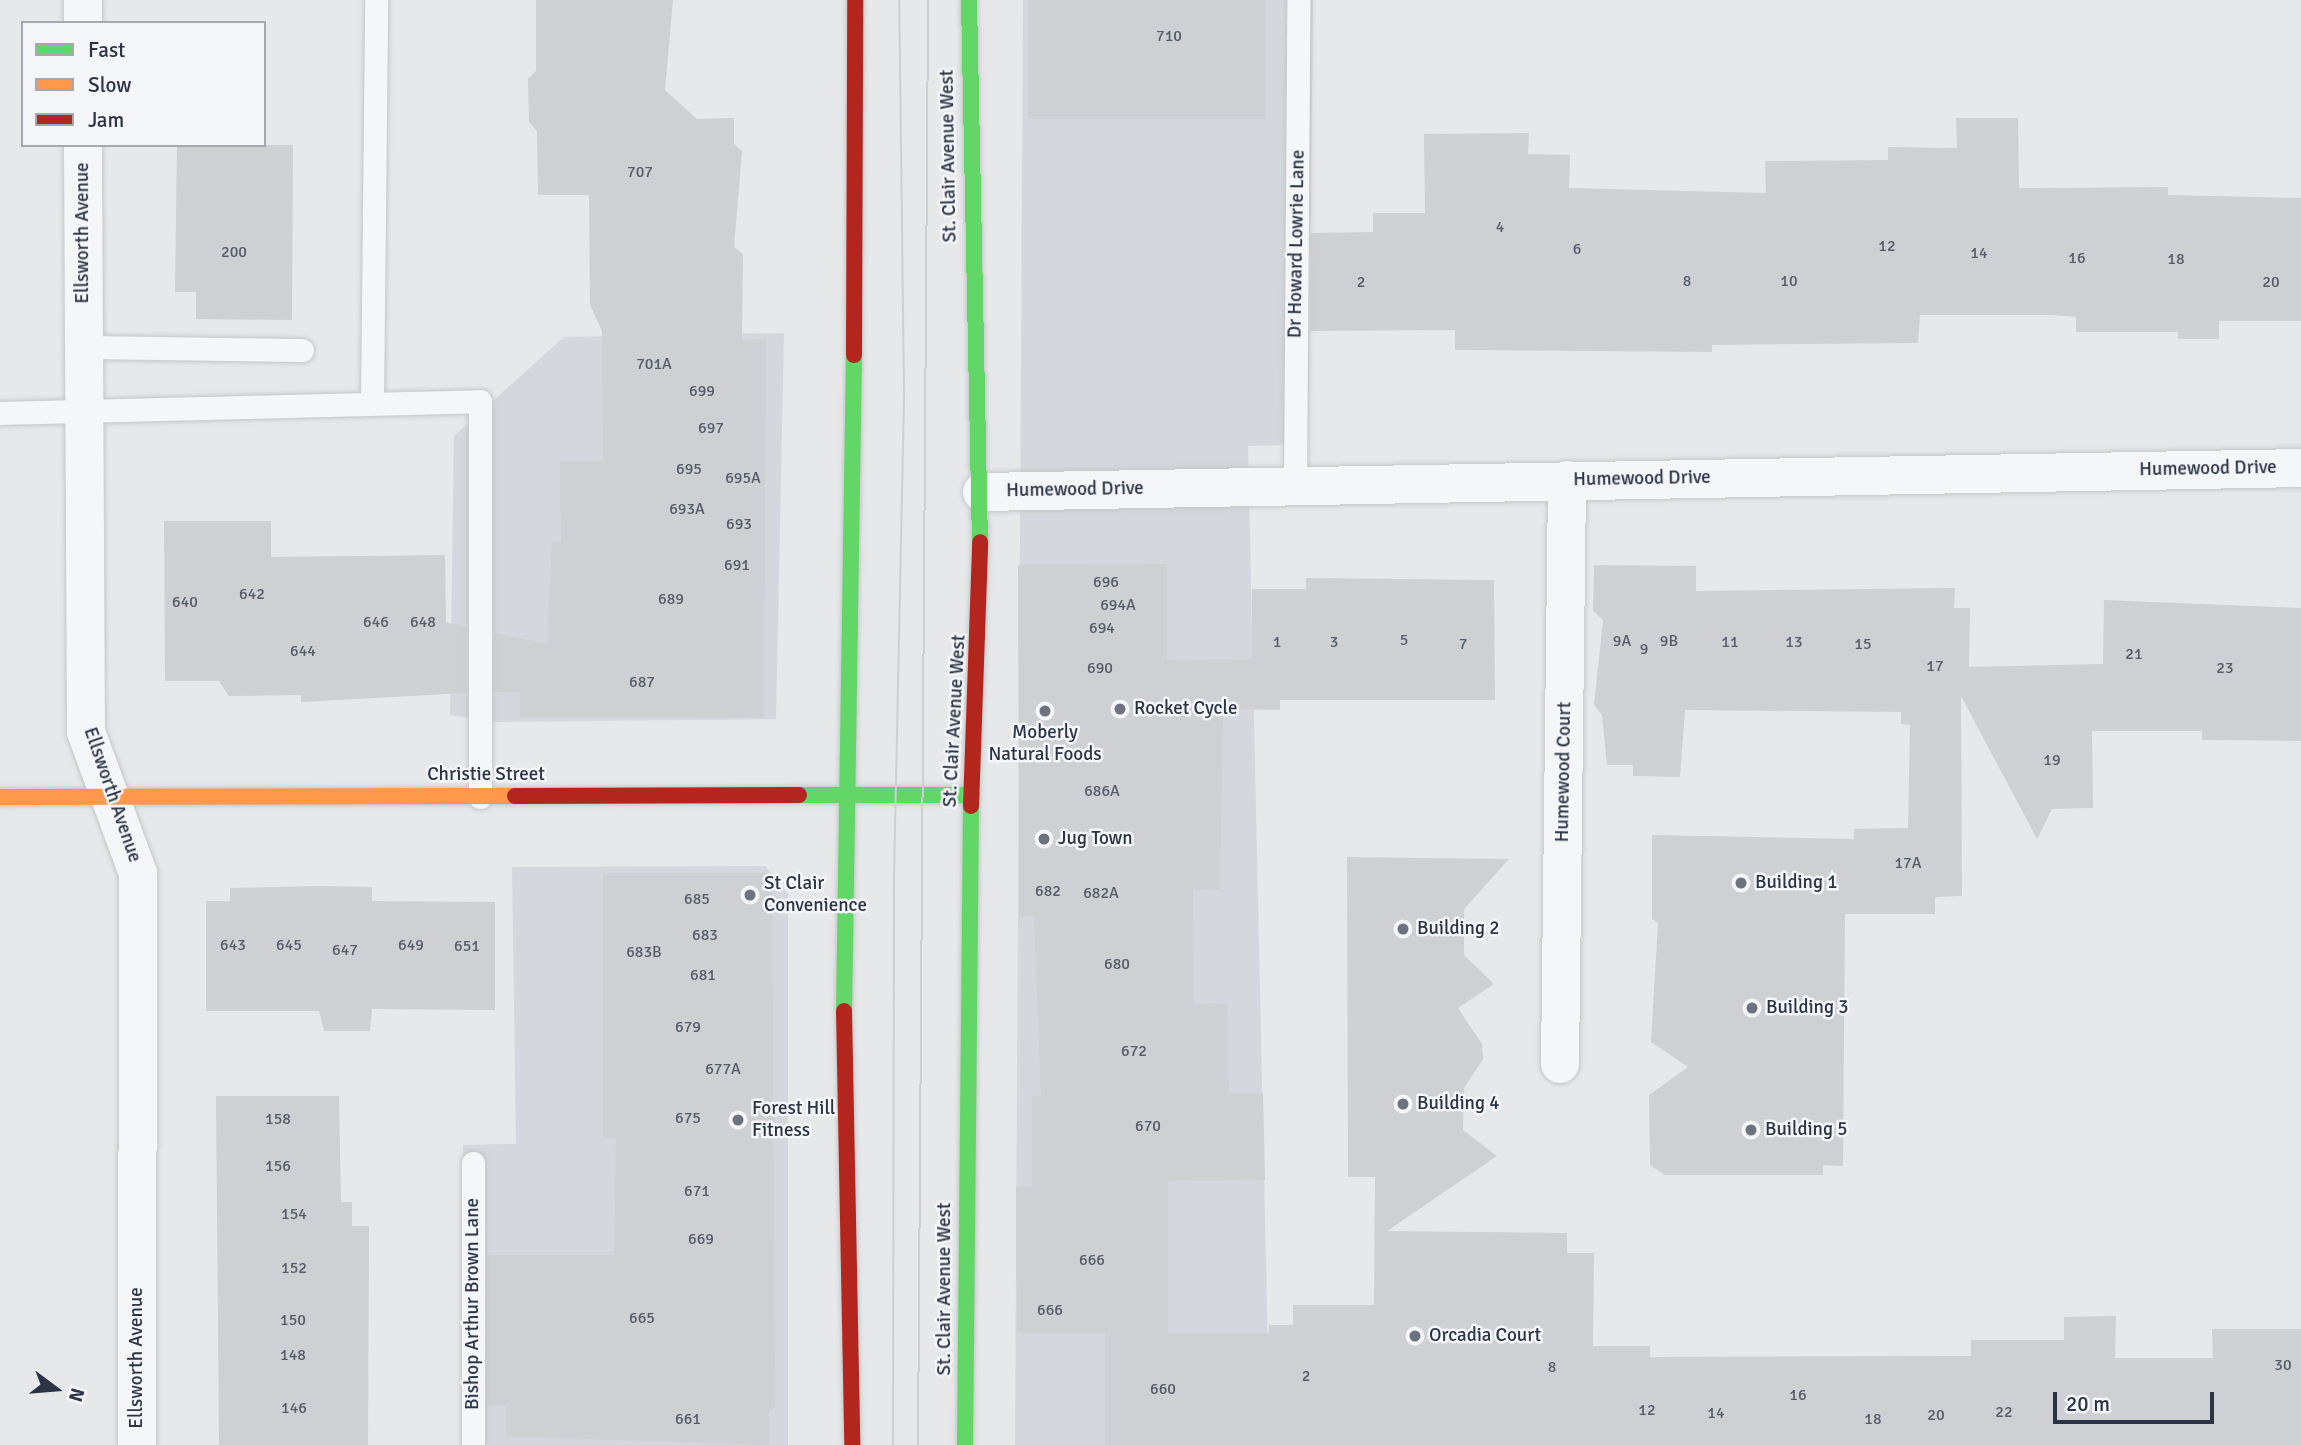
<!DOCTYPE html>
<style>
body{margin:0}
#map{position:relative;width:2301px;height:1445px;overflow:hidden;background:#e6e8ea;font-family:Signika,sans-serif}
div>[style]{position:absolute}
.built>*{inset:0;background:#d4d7dd}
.building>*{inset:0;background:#ced0d3;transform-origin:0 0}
.roads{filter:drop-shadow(0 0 2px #c4c6c8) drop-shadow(0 0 2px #c4c6c8)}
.lane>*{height:23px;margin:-11.5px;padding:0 11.5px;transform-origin:11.5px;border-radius:11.5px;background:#f5f6f7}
.street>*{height:38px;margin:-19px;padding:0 19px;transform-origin:19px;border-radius:19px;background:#f5f6f7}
.fast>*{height:16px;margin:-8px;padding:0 8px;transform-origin:8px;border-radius:8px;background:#63d668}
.slow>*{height:16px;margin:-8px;padding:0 8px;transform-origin:8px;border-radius:8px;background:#ff974d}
.jam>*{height:16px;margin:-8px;padding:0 8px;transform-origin:8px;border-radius:8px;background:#b3261e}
.tram>*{height:2px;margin:-1px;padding:0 1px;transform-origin:1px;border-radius:1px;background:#cecfd2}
.dots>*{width:19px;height:19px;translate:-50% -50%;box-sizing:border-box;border:4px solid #f4f6f9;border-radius:50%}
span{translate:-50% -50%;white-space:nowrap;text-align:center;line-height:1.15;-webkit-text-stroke:5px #f4f6f9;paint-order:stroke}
.number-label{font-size:16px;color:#545c69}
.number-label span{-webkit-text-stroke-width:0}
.street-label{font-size:19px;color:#2b3445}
.poi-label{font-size:19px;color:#2b3445}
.left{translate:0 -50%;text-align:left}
.legend{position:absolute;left:21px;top:21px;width:245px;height:126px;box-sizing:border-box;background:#f4f6f9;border:2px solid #a4a8b1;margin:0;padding:9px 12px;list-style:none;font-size:21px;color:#2b3445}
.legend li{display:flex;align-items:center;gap:14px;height:35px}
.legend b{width:35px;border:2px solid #a4a8b1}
.north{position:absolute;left:21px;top:1354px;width:70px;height:70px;-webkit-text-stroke:5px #f4f6f9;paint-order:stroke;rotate:106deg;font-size:19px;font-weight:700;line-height:28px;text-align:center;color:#2b3445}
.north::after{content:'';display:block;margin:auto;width:24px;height:32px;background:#2b3445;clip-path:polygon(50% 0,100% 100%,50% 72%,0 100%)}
.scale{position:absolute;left:2053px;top:1392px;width:161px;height:32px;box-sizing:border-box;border:4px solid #2b3445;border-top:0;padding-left:9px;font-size:21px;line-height:24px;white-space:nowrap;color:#2b3445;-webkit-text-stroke:5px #f4f6f9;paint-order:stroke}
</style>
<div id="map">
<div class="built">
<div style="clip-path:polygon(1023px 0,1313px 0,1308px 444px,1248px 446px,1270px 1445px,1015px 1445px)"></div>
<div style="clip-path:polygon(784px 333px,776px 719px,496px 722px,450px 715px,454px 436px,564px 337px)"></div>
<div style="clip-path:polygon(765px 866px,788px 894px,788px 1445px,462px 1445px,463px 1145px,516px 1144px,512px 867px)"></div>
</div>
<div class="building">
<div style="clip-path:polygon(536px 0,673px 0,665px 90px,697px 119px,734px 118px,734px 144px,742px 151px,734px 247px,743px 254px,742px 340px,766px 339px,764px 718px,520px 718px,520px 692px,494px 692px,494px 633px,547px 644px,552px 542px,561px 542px,560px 461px,603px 461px,602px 331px,590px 305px,589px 195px,538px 195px,537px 131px,529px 122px,528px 79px,536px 71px)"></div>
<div style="left:1028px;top:0;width:237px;height:119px"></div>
<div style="clip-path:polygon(1956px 118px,2018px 118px,2019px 188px,2168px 187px,2168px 195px,2301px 198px,2301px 321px,2219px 321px,2219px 339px,2178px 339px,2178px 332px,2076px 332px,2076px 317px,2052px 315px,1920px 315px,1918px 343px,1712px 345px,1712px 352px,1455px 350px,1455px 330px,1310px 331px,1311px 233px,1373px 232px,1373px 213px,1425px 213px,1424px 134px,1529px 133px,1528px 154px,1570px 155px,1569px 188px,1766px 193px,1765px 161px,1888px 160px,1888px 147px,1957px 148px)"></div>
<div style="clip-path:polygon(177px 145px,293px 145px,292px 320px,196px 319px,196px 292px,175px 292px)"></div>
<div style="clip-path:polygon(164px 521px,271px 521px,271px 557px,445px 555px,446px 622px,466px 627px,466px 693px,301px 702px,301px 695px,229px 696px,219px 681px,165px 681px)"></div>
<div style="clip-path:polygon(1167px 564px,1167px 660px,1252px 659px,1252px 589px,1306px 589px,1306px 578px,1494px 580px,1495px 700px,1280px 700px,1280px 710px,1223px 709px,1220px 889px,1193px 890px,1194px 1004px,1227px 1003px,1229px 1093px,1263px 1093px,1265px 1180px,1168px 1181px,1168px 1333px,1269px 1333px,1269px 1325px,1293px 1325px,1293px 1305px,1374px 1305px,1375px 1177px,1348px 1177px,1347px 857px,1509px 859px,1464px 909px,1464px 955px,1494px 984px,1458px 1008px,1482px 1044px,1483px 1059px,1464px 1088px,1463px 1130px,1497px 1156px,1387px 1231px,1567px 1233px,1567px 1253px,1594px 1253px,1593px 1346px,1650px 1346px,1650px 1357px,1971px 1356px,1971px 1340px,2064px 1340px,2064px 1317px,2116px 1316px,2115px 1358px,2213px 1358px,2212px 1329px,2301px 1329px,2301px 1445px,1105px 1445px,1105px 1333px,1017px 1333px,1016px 1186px,1032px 1186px,1032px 1096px,1041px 1096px,1034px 916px,1019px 917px,1018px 565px)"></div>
<div style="clip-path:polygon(1594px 565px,1696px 566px,1696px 591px,1955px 588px,1954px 608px,1970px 608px,1969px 667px,2103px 664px,2104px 600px,2301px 608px,2301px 741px,2202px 740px,2202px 731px,2092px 731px,2093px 808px,2052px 809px,2037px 839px,1961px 696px,1962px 896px,1935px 897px,1935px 914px,1845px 914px,1843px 1166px,1823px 1165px,1823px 1175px,1665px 1175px,1650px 1165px,1649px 1095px,1688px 1067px,1651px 1042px,1658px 923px,1652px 919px,1652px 835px,1854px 839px,1854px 829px,1908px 828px,1910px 725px,1901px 724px,1901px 712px,1685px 710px,1680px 777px,1633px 776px,1633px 765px,1607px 765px,1602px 715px,1594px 705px,1603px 620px,1593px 611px)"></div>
<div style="clip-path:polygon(603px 873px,772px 873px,775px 1408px,769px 1410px,769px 1445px,506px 1437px,506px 1406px,487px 1406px,487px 1255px,614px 1255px,616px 1138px,603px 1138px)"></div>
<div style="clip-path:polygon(319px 886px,372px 887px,372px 901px,495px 902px,495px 1010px,372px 1009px,370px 1031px,324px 1031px,319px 1011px,206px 1011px,206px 901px,230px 901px,230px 888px)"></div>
<div style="clip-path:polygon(216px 1096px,339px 1096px,341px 1202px,352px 1202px,352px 1226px,369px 1226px,368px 1445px,219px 1445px)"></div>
</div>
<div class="roads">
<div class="lane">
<div style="left:83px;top:347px;width:219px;rotate:0.8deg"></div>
<div style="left:372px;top:402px;width:402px;rotate:-89.4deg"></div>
<div style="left:0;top:413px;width:480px;rotate:-1.4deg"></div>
<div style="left:480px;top:401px;width:396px;rotate:90deg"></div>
<div style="left:1295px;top:488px;width:488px;rotate:-89.6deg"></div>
<div style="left:473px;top:1163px;width:282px;rotate:90deg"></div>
</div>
<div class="street">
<div style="left:83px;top:23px;width:23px;rotate:-90deg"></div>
<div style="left:83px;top:145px;width:587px;rotate:89.71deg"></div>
<div style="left:86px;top:732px;width:150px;rotate:69.8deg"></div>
<div style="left:138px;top:873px;width:572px;rotate:90.1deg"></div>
<div style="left:982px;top:492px;width:1319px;rotate:-1.04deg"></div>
<div style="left:1560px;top:1064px;width:584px;rotate:-89.31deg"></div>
</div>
<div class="fast">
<div style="left:969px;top:0;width:542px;rotate:88.84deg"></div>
<div style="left:799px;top:795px;width:173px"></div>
<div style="left:844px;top:1011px;width:656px;rotate:-89.13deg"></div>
<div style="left:965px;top:1445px;width:639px;rotate:-89.46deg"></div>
</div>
<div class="slow">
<div style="left:0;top:797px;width:515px;rotate:-0.11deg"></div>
</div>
<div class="jam">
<div style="left:854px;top:355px;width:355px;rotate:-89.8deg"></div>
<div style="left:515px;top:796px;width:284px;rotate:-0.2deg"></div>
<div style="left:971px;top:806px;width:264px;rotate:-88deg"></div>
<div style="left:844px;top:1011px;width:434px;rotate:88.9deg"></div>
</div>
</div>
<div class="tram">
<div style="left:893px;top:1445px;width:569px;rotate:-89.9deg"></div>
<div style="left:894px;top:876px;width:485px;rotate:-88.8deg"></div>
<div style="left:904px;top:391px;width:391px;rotate:-90.7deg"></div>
<div style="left:918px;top:1445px;width:1445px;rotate:-89.6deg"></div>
</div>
<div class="dots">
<div style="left:1120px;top:709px;background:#6c737f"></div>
<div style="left:1045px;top:711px;background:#6c737f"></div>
<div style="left:1044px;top:839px;background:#6c737f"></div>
<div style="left:1741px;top:883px;background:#6c737f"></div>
<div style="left:750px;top:895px;background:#6c737f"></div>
<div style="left:1403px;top:929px;background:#6c737f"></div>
<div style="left:1752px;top:1008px;background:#6c737f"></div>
<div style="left:1403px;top:1104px;background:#6c737f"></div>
<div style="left:738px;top:1120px;background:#6c737f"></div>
<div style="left:1751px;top:1130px;background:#6c737f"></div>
<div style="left:1415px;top:1336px;background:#6c737f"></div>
</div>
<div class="number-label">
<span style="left:1169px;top:36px">710</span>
<span style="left:640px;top:172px">707</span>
<span style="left:1500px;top:227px">4</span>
<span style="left:1887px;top:246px">12</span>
<span style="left:1577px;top:249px">6</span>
<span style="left:234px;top:252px">200</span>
<span style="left:1979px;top:253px">14</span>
<span style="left:2077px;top:258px">16</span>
<span style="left:2176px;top:259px">18</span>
<span style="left:1687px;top:281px">8</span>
<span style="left:1789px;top:281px">10</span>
<span style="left:1361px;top:282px">2</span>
<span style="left:2271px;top:282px">20</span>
<span style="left:654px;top:364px">701A</span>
<span style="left:702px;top:391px">699</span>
<span style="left:711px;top:428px">697</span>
<span style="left:689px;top:469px">695</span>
<span style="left:743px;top:478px">695A</span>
<span style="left:687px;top:509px">693A</span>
<span style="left:739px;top:524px">693</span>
<span style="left:737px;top:565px">691</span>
<span style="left:1106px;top:582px">696</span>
<span style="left:252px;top:594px">642</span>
<span style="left:671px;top:599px">689</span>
<span style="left:185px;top:602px">640</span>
<span style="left:1118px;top:605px">694A</span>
<span style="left:376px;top:622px">646</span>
<span style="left:423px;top:622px">648</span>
<span style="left:1102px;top:628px">694</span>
<span style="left:1404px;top:640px">5</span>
<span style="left:1622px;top:641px">9A</span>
<span style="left:1669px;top:641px">9B</span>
<span style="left:1277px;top:642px">1</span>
<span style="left:1334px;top:642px">3</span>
<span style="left:1730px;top:642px">11</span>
<span style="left:1794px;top:642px">13</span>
<span style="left:1463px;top:644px">7</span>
<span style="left:1863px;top:644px">15</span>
<span style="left:1644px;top:649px">9</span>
<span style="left:303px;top:651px">644</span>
<span style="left:2134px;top:654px">21</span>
<span style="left:1935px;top:666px">17</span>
<span style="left:1100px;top:668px">690</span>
<span style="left:2225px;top:668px">23</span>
<span style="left:642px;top:682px">687</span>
<span style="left:2052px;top:760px">19</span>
<span style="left:1102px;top:791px">686A</span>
<span style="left:1908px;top:863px">17A</span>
<span style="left:1048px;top:891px">682</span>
<span style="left:1101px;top:893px">682A</span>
<span style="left:697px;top:899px">685</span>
<span style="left:705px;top:935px">683</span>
<span style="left:233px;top:945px">643</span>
<span style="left:289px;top:945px">645</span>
<span style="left:411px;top:945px">649</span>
<span style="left:467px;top:946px">651</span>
<span style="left:345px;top:950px">647</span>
<span style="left:644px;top:952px">683B</span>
<span style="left:1117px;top:964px">680</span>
<span style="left:703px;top:975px">681</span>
<span style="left:688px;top:1027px">679</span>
<span style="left:1134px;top:1051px">672</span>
<span style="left:723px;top:1069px">677A</span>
<span style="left:688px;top:1118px">675</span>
<span style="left:278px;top:1119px">158</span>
<span style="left:1148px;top:1126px">670</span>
<span style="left:278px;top:1166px">156</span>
<span style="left:697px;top:1191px">671</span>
<span style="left:294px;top:1214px">154</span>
<span style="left:701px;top:1239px">669</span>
<span style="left:1092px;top:1260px">666</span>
<span style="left:294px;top:1268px">152</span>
<span style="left:1050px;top:1310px">666</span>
<span style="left:642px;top:1318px">665</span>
<span style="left:293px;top:1320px">150</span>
<span style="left:293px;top:1355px">148</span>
<span style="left:2283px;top:1365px">30</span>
<span style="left:1552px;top:1367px">8</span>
<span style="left:1306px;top:1376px">2</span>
<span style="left:1163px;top:1389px">660</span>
<span style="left:1798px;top:1395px">16</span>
<span style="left:294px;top:1408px">146</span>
<span style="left:1647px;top:1410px">12</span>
<span style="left:2004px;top:1412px">22</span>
<span style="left:1716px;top:1413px">14</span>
<span style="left:1936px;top:1415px">20</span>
<span style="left:688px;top:1419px">661</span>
<span style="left:1873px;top:1419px">18</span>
</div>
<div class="street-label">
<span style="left:949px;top:156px;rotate:-91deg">St. Clair Avenue West</span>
<span style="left:83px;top:233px;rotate:-90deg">Ellsworth Avenue</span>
<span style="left:1297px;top:244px;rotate:-89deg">Dr Howard Lowrie Lane</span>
<span style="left:2208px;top:469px;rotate:-1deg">Humewood Drive</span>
<span style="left:1642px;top:479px;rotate:-1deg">Humewood Drive</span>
<span style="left:1075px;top:490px;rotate:-1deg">Humewood Drive</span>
<span style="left:955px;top:721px;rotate:-87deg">St. Clair Avenue West</span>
<span style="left:1564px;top:772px;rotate:-89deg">Humewood Court</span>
<span style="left:486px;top:775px">Christie Street</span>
<span style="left:112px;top:795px;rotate:71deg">Ellsworth Avenue</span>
<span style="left:945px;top:1289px;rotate:-90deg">St. Clair Avenue West</span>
<span style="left:473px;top:1304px;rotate:-90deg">Bishop Arthur Brown Lane</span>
<span style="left:137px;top:1358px;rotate:-90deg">Ellsworth Avenue</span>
</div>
<div class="poi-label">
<span class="left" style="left:1134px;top:709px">Rocket Cycle</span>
<span style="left:1045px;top:744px">Moberly<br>Natural Foods</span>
<span class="left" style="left:1058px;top:839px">Jug Town</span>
<span class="left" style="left:1755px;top:883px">Building 1</span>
<span class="left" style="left:764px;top:895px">St Clair<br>Convenience</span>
<span class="left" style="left:1417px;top:929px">Building 2</span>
<span class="left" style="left:1766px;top:1008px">Building 3</span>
<span class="left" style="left:1417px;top:1104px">Building 4</span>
<span class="left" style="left:752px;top:1120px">Forest Hill<br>Fitness</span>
<span class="left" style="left:1765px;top:1130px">Building 5</span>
<span class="left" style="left:1429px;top:1336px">Orcadia Court</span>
</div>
<ul class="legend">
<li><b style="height:9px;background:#63d668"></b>Fast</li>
<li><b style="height:9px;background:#ff974d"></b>Slow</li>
<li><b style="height:9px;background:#b3261e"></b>Jam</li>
</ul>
<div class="north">N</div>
<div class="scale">20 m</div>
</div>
